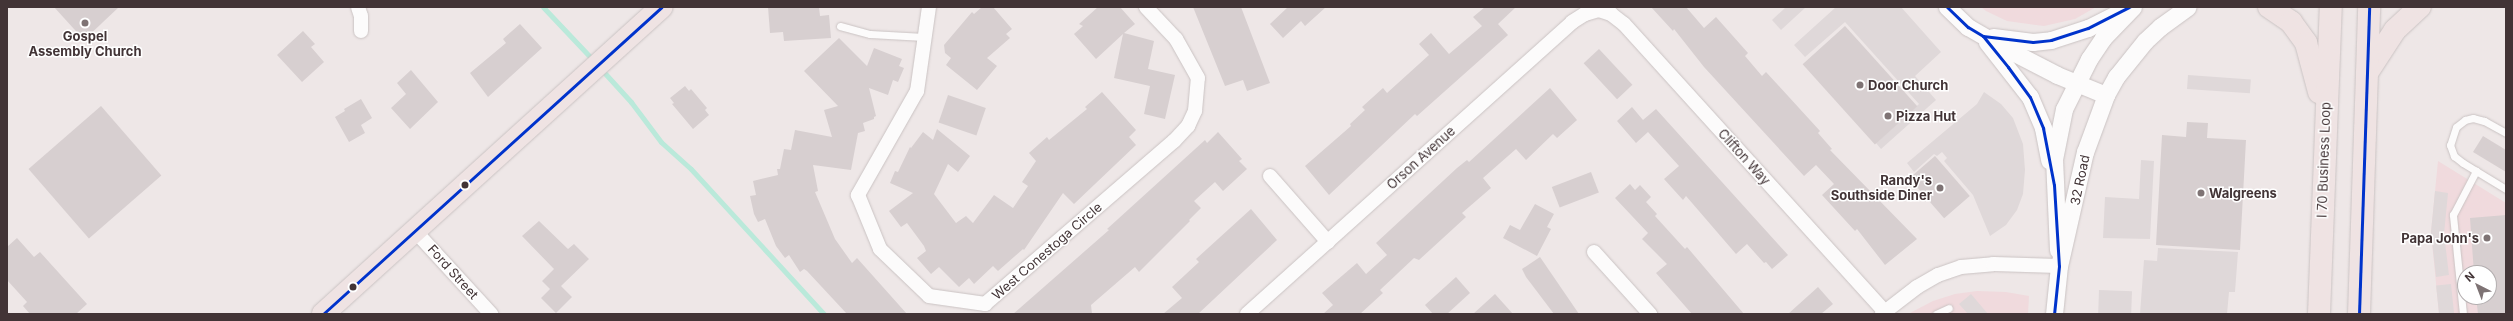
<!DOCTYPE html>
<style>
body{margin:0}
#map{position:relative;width:2513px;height:321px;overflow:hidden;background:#eee7e7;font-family:Inter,sans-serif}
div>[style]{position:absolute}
.commercial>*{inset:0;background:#f0dadd}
.parking>*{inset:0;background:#dfd8d9;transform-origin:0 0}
.stream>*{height:5px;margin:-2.5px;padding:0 2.5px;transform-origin:2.5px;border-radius:2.5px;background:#bae9da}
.building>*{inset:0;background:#d7cfd0;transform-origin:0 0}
.roads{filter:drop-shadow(0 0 1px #cac3c3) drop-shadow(0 0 1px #cac3c3)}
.service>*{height:7px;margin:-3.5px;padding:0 3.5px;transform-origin:3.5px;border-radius:3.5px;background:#fcfbfb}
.minor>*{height:14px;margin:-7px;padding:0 7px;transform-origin:7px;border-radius:7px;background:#fcfbfb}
.tertiary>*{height:17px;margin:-8.5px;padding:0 8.5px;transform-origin:8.5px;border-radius:8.5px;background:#fcfbfb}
.primary>*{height:22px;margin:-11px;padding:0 11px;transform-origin:11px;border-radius:11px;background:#efe3e3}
.bus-1>*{height:3px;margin:-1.5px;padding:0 1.5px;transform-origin:1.5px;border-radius:1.5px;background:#03c}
.dots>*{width:11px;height:11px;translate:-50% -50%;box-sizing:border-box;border:2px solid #fff;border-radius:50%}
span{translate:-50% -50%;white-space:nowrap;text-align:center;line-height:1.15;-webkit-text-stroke:3px #fff;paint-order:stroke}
.poi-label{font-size:13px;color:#423436;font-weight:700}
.left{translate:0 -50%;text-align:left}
.right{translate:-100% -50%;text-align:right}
.street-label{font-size:13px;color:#423436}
.frame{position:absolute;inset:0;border:8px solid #423436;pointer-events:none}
.north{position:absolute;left:2457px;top:265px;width:40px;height:40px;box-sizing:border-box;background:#fff;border:1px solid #b3aeaf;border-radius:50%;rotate:318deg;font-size:11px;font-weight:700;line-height:16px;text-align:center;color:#423436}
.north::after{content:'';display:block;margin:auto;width:14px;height:18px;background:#7e7374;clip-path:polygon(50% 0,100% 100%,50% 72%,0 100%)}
</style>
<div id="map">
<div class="commercial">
<div style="clip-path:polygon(1981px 7px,2096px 7px,2075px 19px,2044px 26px,2007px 21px,1986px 11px)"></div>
<div style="clip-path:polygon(evenodd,2438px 161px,2506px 203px,2506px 314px,2439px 314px,2431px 232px,2438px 161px,2465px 273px,2489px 273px,2489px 297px,2465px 297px,2465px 273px)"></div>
<div style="clip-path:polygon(1977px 291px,2006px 292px,2029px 296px,2028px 314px,1908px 314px,1933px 301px,1955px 294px)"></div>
</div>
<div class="parking">
<div style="clip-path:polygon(1786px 7px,1806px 7px,1781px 30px,1772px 20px)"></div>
<div style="clip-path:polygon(1836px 7px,1901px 7px,1941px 52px,1915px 76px,1936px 100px,1881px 149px,1876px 143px,1919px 104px,1845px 22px,1805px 57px,1794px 45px)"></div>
<div style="left:2188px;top:75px;width:63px;height:14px;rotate:4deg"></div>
<div style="clip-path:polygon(1984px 92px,2001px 104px,2013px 118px,2023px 144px,2025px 170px,2023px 194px,2017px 210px,2006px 225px,1990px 236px,1973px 195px,1944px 161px,1947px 158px,1942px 152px,1937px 156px,1934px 154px,1914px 172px,1907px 163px,1977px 104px)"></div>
<div style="clip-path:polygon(2141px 160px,2154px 161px,2150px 239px,2103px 238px,2105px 197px,2139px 199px)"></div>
<div style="clip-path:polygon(2435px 191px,2448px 193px,2444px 234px,2449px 275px,2436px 277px,2431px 232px)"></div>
<div style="clip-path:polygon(2158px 248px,2238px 252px,2235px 292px,2229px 292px,2227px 314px,2140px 314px,2144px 260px,2157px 261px)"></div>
<div style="left:2451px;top:284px;width:30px;height:15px;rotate:84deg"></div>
<div style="left:2099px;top:290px;width:33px;height:24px;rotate:2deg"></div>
<div style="clip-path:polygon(1971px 294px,1988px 314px,1968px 314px,1959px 304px)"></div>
</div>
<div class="stream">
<div style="left:543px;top:7px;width:76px;rotate:46.6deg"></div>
<div style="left:601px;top:69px;width:45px;rotate:47.7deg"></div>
<div style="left:631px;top:102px;width:50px;rotate:53.1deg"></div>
<div style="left:661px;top:142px;width:40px;rotate:42deg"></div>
<div style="left:691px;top:169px;width:197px;rotate:47.5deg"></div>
</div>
<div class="building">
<div style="clip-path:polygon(54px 7px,119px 7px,84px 40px)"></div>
<div style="clip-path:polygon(768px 7px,819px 7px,820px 16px,829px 15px,831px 38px,784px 41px,783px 32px,770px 33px)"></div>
<div style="clip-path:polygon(982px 7px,993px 7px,1012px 29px,1006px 34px,1010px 38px,987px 58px,997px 66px,977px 90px,946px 65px,951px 58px,945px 53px,944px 45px,972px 12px,974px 14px)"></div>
<div style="clip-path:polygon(1098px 7px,1120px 7px,1135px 24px,1124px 33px,1154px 41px,1148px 69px,1175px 75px,1165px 119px,1144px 114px,1150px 86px,1114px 78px,1123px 34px,1096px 59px,1074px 34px,1083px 26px,1079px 24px)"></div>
<div style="clip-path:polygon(1193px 7px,1241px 7px,1270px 83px,1247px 91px,1243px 80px,1225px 86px)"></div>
<div style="clip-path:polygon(1288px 7px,1326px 7px,1305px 26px,1301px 21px,1283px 38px,1270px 24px)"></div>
<div style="clip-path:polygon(1485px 7px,1516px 7px,1498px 24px,1508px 35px,1417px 116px,1415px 114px,1329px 195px,1305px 166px,1351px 126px,1350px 124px,1365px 110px,1362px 107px,1383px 88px,1387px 93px,1429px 55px,1419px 44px,1431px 33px,1449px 54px,1482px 26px,1473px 17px)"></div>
<div style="clip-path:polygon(1651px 7px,1686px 7px,1704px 28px,1716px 17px,1748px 53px,1745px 56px,1762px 76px,1766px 72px,1820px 131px,1818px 133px,1832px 149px,1830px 150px,1917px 239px,1885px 265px,1857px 229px,1855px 231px,1822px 195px,1834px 184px,1816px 165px,1804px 176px,1704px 67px,1674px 29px,1673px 31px)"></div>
<div style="clip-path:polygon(520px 24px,542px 48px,488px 97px,470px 73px,506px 43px,503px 39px)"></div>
<div style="left:1845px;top:26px;width:108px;height:57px;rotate:48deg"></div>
<div style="clip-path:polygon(303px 31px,315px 44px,311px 47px,324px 62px,302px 82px,277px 55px)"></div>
<div style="clip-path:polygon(839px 38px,867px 66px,874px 48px,902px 59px,899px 66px,904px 68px,898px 82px,893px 80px,888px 95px,869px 88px,876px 116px,874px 117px,874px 119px,863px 123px,865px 131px,858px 133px,851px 170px,813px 165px,818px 191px,815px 192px,835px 239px,852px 263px,857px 258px,907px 314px,847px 314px,807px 271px,804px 269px,800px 272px,789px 255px,785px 258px,776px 246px,765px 219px,758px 222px,754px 214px,750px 196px,756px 195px,753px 181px,778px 175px,777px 169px,780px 169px,784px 149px,791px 150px,795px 130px,832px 137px,824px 110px,838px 106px,804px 71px)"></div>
<div style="left:1599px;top:49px;width:49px;height:21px;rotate:47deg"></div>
<div style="clip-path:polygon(411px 70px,438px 102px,410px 129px,391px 108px,406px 94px,397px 83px)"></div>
<div style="clip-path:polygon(685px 86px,689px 91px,691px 89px,707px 108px,705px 110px,709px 115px,693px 129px,672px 104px,674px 103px,670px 98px)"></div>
<div style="clip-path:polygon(1550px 88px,1577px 120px,1557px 138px,1553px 134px,1526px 160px,1516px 149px,1483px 178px,1491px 188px,1462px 213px,1466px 217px,1419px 260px,1414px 258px,1380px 290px,1383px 293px,1360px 314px,1323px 314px,1333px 305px,1322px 293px,1357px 263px,1366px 274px,1387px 255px,1376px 243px,1457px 168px,1467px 160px,1469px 162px)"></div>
<div style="clip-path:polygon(1102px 92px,1136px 130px,1129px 137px,1136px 145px,1074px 204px,1063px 193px,1024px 250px,1023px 249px,998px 271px,993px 266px,974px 284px,969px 278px,959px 287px,939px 267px,931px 274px,917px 258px,926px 251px,924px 246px,907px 223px,901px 227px,889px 211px,913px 193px,890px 183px,895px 171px,898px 172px,910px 147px,911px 148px,923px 132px,933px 140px,937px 129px,970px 156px,958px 172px,948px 164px,934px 194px,956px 223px,966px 216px,973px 223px,994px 195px,1013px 208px,1028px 186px,1022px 182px,1036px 161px,1029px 153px,1047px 137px,1049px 140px,1087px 109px,1085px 107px)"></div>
<div style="left:948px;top:95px;width:40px;height:29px;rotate:19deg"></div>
<div style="clip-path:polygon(361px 99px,372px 118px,361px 125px,365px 133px,349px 142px,335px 117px,345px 111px,344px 109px)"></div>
<div style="left:101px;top:106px;width:92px;height:96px;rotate:49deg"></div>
<div style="clip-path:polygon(1632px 107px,1643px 120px,1656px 109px,1788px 255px,1772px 269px,1766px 262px,1764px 263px,1747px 244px,1736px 254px,1686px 196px,1683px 200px,1664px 179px,1679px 166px,1648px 132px,1636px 143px,1617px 121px)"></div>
<div style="clip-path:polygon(2187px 122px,2208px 123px,2207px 138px,2246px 140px,2240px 250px,2156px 245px,2162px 135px,2186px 137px)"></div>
<div style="clip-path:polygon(1218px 132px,1242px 159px,1239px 161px,1247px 169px,1223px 191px,1215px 182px,1194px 201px,1201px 208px,1189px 220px,1190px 221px,1139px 272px,1135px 267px,1091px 305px,1092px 314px,1013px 314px,1109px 230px,1107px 229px,1205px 140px,1207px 143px)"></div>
<div style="clip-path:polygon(2483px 136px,2506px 150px,2506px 172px,2473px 152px)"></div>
<div style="left:1935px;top:156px;width:53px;height:34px;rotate:49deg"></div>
<div style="left:1591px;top:172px;width:22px;height:42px;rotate:69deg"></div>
<div style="clip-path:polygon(1630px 184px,1635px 190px,1640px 185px,1651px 197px,1646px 202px,1657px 214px,1655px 216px,1685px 249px,1687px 247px,1744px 314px,1692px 314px,1656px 273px,1667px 264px,1642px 239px,1648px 233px,1615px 198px)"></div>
<div style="clip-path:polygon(1535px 204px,1554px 214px,1547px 227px,1551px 229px,1537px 256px,1503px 238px,1510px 225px,1520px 230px)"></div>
<div style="clip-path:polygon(1251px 209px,1277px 240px,1198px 314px,1163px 314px,1182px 298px,1172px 287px,1199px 262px,1196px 259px)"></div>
<div style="clip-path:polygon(2506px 215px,2506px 314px,2478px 314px,2476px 297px,2489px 297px,2489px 273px,2474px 273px,2470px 218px)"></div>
<div style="clip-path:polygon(539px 221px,568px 249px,574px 244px,589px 259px,561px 286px,572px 297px,556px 313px,541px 298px,550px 289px,542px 281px,554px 269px,522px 236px)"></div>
<div style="clip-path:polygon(17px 238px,34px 257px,40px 252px,87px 304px,76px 314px,30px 314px,23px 306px,27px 302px,7px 280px,7px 247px)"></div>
<div style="clip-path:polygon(1540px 257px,1579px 314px,1554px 314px,1526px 277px,1522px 269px)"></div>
<div style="clip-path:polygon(1456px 277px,1470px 293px,1447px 314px,1433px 314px,1425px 305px)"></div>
<div style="clip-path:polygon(1818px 287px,1833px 304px,1821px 314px,1788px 314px)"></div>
<div style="clip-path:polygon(1495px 294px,1513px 314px,1473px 314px)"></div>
</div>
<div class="roads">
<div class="service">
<div style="left:840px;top:26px;width:31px;rotate:15deg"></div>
<div style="left:870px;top:34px;width:54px;rotate:3.2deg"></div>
<div style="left:2506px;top:133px;width:25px;rotate:-151deg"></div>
<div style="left:2484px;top:121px;width:11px;rotate:-165deg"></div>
<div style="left:2473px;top:118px;width:8px;rotate:166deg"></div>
<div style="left:2465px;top:120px;width:11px;rotate:142deg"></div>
<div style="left:2456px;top:127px;width:19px;rotate:108deg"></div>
<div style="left:2450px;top:145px;width:12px;rotate:70deg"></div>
<div style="left:2454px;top:156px;width:11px;rotate:38deg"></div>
<div style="left:2463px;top:163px;width:50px;rotate:31.2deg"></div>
<div style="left:1936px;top:314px;width:14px;rotate:-25deg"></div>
<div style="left:2463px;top:314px;width:100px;rotate:-95.8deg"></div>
<div style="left:2453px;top:215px;width:50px;rotate:-62.4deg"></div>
</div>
<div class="minor">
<div style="left:358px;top:7px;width:9px;rotate:72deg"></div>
<div style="left:361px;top:16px;width:15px;rotate:90deg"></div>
<div style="left:929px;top:7px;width:85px;rotate:98.1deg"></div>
<div style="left:917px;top:91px;width:120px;rotate:119.6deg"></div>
<div style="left:858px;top:195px;width:58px;rotate:67.8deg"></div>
<div style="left:880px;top:249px;width:68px;rotate:43.8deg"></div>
<div style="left:929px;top:296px;width:57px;rotate:8.1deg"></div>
<div style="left:985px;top:304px;width:250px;rotate:-40.8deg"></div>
<div style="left:1174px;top:141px;width:21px;rotate:-47deg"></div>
<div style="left:1188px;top:126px;width:17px;rotate:-65deg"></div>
<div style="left:1195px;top:111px;width:33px;rotate:-85deg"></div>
<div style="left:1198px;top:78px;width:45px;rotate:-119.4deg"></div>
<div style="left:1176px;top:39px;width:44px;rotate:-133.2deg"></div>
<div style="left:1270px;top:176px;width:88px;rotate:48.7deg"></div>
<div style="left:415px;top:231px;width:113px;rotate:47.5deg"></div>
<div style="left:1594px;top:252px;width:84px;rotate:47.9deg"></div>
<div style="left:1247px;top:314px;width:437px;rotate:-41.9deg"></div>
<div style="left:1572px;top:22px;width:15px;rotate:-32deg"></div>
<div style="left:1585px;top:14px;width:15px;rotate:-16deg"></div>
<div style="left:1599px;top:10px;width:13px;rotate:18deg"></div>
<div style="left:1611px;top:14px;width:16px;rotate:38deg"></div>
<div style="left:1624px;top:24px;width:389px;rotate:47.8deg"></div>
<div style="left:1882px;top:314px;width:44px;rotate:-37.6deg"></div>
<div style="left:1917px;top:287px;width:24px;rotate:-30deg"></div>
<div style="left:1938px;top:275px;width:24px;rotate:-19deg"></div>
<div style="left:1961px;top:267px;width:32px;rotate:-5deg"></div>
<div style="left:1993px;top:264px;width:66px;rotate:1.7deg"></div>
</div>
<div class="tertiary">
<div style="left:1947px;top:7px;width:29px;rotate:44deg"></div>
<div style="left:1968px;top:27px;width:36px;rotate:30deg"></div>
<div style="left:1999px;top:45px;width:65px;rotate:27.3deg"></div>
<div style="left:2057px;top:75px;width:53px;rotate:22.2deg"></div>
<div style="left:1993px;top:37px;width:40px;rotate:7.1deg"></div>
<div style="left:2033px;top:42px;width:18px;rotate:-6deg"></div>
<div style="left:2051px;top:40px;width:39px;rotate:-18deg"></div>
<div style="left:2088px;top:28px;width:40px;rotate:-26.6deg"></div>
<div style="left:1987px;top:42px;width:70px;rotate:52deg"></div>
<div style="left:2030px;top:97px;width:34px;rotate:67deg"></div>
<div style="left:2043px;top:128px;width:33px;rotate:79deg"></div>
<div style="left:2058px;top:250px;width:91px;rotate:-92.5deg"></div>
<div style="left:2054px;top:159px;width:51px;rotate:-78.7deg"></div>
<div style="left:2064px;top:109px;width:56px;rotate:-63.4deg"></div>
<div style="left:2089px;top:59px;width:25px;rotate:-56deg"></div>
<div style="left:2103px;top:38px;width:43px;rotate:-45.9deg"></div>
<div style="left:2054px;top:314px;width:48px;rotate:-84.1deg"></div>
<div style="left:2059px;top:266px;width:117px;rotate:-77.2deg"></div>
<div style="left:2085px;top:152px;width:61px;rotate:-69.8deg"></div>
<div style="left:2106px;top:95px;width:21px;rotate:-61deg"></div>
<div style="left:2116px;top:77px;width:46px;rotate:-51.1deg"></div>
<div style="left:2145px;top:41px;width:21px;rotate:-43deg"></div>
<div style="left:2160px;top:27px;width:34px;rotate:-36deg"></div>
</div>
<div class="primary">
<div style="left:2269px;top:7px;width:27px;rotate:34deg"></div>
<div style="left:2291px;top:22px;width:26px;rotate:54deg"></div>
<div style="left:2306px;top:43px;width:51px;rotate:75.1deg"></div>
<div style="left:2367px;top:73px;width:51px;rotate:-56.9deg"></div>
<div style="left:2395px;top:30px;width:34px;rotate:-43deg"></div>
<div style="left:323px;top:314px;width:457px;rotate:-42.2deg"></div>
<div style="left:2319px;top:314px;width:307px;rotate:-87.8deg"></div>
<div style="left:2359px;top:314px;width:307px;rotate:-88.1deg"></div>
</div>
</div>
<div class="bus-1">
<div style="left:1947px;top:7px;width:29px;rotate:44deg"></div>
<div style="left:1968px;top:27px;width:17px;rotate:31deg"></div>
<div style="left:1983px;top:36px;width:40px;rotate:51deg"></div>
<div style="left:2008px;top:67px;width:37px;rotate:54deg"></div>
<div style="left:2030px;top:97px;width:34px;rotate:67deg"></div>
<div style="left:2043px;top:128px;width:58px;rotate:79.1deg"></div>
<div style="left:2054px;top:185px;width:81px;rotate:86.5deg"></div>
<div style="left:2059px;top:266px;width:48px;rotate:95.9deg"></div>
<div style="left:1983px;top:36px;width:50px;rotate:6.8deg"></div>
<div style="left:2033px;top:42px;width:18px;rotate:-6deg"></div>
<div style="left:2051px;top:40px;width:39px;rotate:-18deg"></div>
<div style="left:2088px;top:28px;width:46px;rotate:-27.1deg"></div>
<div style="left:323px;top:314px;width:457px;rotate:-42.2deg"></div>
<div style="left:2359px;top:314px;width:307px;rotate:-88.1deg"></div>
</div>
<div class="dots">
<div style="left:85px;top:23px;background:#7e7374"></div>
<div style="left:1860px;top:85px;background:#7e7374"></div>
<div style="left:1888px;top:116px;background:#7e7374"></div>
<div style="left:465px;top:185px;background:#423436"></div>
<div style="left:1940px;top:188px;background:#7e7374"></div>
<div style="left:2201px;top:193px;background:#7e7374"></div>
<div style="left:2487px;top:238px;background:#7e7374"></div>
<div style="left:353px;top:287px;background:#423436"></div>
</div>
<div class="poi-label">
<span style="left:85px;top:44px">Gospel<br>Assembly Church</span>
<span class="left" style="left:1868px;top:85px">Door Church</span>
<span class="left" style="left:1896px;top:116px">Pizza Hut</span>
<span class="right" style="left:1932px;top:188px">Randy's<br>Southside Diner</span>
<span class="left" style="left:2209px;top:193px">Walgreens</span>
<span class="right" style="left:2479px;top:238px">Papa John's</span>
</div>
<div class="street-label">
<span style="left:1744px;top:157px;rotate:48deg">Clifton Way</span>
<span style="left:1421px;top:158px;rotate:-42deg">Orson Avenue</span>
<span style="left:2324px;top:160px;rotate:-88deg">I 70 Business Loop</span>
<span style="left:2080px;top:180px;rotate:-78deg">32 Road</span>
<span style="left:1047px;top:251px;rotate:-41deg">West Conestoga Circle</span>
<span style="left:453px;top:272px;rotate:48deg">Ford Street</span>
</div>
<div class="frame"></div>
<div class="north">N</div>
</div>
